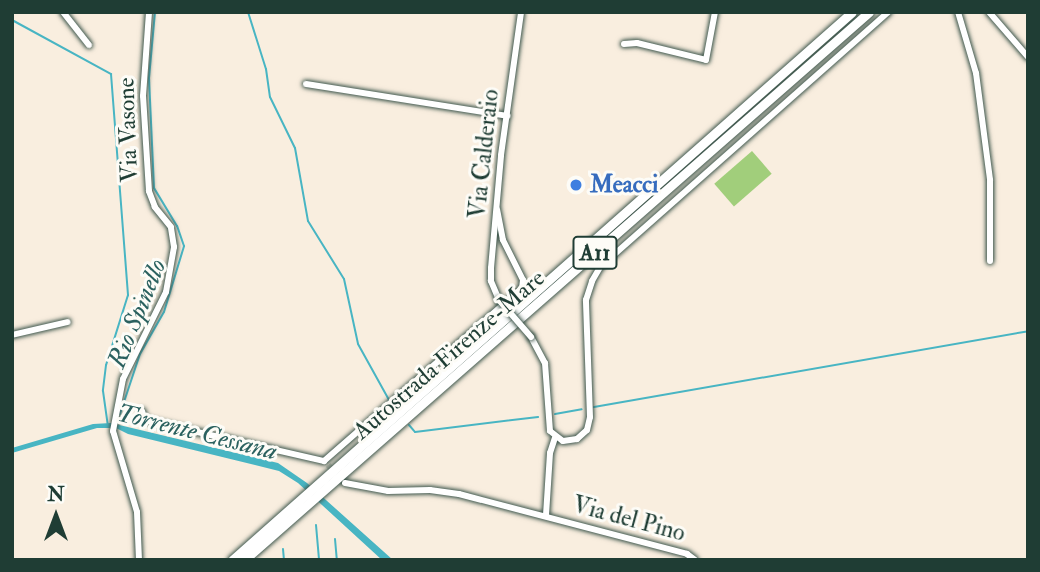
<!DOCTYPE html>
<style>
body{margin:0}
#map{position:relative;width:1040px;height:572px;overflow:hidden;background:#f9eedf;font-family:"IM FELL Double Pica",serif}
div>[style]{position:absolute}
.green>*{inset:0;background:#a1ce7b;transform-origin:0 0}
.water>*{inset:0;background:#48b5c3}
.stream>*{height:2px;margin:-1px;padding:0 1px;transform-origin:1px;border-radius:1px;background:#48b5c3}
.minor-tunnel>*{height:6px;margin-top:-3px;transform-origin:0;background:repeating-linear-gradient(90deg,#cdcbbd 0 6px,transparent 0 9px)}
.roads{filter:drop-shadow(0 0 2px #40584e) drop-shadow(0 0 2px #40584e)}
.minor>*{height:6px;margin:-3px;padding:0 3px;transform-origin:3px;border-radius:3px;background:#fff}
.highway>*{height:9px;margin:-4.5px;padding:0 4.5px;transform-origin:4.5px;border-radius:4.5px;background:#fff}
.bridges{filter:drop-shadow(0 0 2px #40584e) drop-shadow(0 0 2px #40584e)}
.minor-bridge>*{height:6px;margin:-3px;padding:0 3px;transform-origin:3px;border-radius:3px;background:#fff}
.dots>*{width:19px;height:19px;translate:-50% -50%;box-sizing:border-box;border:4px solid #fdfcf7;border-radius:50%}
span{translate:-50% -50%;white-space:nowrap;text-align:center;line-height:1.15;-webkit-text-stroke:6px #fdfcf7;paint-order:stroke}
.shield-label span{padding:2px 5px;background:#fdfcf7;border:2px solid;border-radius:5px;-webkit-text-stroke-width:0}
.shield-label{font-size:23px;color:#1f3d34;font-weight:700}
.street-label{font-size:24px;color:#1f3d34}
.shop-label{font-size:24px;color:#366cbe;font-weight:700}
.left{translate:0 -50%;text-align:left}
.water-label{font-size:26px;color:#2b615f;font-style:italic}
.frame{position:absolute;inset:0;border:14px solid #1f3d34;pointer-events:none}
.north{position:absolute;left:21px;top:481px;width:70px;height:70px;-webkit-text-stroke:5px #fdfcf7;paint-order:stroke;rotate:0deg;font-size:19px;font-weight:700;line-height:28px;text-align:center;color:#1f3d34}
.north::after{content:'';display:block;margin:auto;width:24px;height:32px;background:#1f3d34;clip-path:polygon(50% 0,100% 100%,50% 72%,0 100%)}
</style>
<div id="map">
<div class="green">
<div style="left:752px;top:151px;width:30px;height:50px;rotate:49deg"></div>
</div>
<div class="water">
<div style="clip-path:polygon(111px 423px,278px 463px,307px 483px,393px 560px,382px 560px,298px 483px,279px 471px,128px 434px,116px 428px,97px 428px,12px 453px,12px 448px,93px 424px)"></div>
</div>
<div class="stream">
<div style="left:248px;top:12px;width:60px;rotate:72.5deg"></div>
<div style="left:266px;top:69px;width:28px;rotate:82deg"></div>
<div style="left:270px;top:97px;width:57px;rotate:63.9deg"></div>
<div style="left:295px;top:148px;width:74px;rotate:79.9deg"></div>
<div style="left:308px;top:221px;width:68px;rotate:58.2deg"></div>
<div style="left:344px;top:279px;width:66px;rotate:77.8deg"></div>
<div style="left:358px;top:344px;width:64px;rotate:61deg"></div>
<div style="left:12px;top:20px;width:113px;rotate:28.6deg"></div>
<div style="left:111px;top:74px;width:222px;rotate:85.6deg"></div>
<div style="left:128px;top:295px;width:73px;rotate:107.4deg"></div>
<div style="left:106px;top:365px;width:26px;rotate:97deg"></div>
<div style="left:103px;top:391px;width:34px;rotate:82deg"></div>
<div style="left:594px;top:407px;width:441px;rotate:-9.9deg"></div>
<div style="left:120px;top:414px;width:63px;rotate:-71.6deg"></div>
<div style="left:140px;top:354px;width:48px;rotate:-60.3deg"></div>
<div style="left:164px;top:312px;width:69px;rotate:-73.1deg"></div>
<div style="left:184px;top:246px;width:21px;rotate:-109deg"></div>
<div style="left:177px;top:226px;width:44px;rotate:-121.2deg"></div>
<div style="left:154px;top:188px;width:110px;rotate:-92.6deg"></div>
<div style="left:149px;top:78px;width:66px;rotate:-84.8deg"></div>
<div style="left:555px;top:414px;width:27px;rotate:-10deg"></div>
<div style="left:409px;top:425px;width:9px;rotate:49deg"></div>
<div style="left:415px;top:432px;width:124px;rotate:-7deg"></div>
<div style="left:316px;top:525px;width:35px;rotate:85deg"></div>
<div style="left:335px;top:539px;width:21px;rotate:85deg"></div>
<div style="left:283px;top:549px;width:11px;rotate:85deg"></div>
</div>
<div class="minor-tunnel">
<div style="left:328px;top:465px;width:25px;rotate:47deg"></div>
</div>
<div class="roads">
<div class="minor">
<div style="left:63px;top:12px;width:42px;rotate:51.8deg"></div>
<div style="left:958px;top:12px;width:64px;rotate:73.6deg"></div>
<div style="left:976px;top:73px;width:108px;rotate:82.5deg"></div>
<div style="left:990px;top:180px;width:81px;rotate:90deg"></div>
<div style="left:989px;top:12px;width:60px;rotate:49.1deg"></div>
<div style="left:624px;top:44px;width:13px;rotate:-4deg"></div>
<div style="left:637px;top:43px;width:71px;rotate:13.8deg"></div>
<div style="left:706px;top:60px;width:49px;rotate:-79.4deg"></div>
<div style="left:306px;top:84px;width:204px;rotate:9deg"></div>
<div style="left:499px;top:300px;width:21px;rotate:-113deg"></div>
<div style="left:491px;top:281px;width:13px;rotate:-90deg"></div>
<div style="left:491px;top:268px;width:113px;rotate:-84.9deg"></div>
<div style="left:501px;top:155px;width:144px;rotate:-82deg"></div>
<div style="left:12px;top:335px;width:57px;rotate:-13.1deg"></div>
<div style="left:531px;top:337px;width:30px;rotate:62deg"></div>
<div style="left:545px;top:363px;width:68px;rotate:85.8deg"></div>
<div style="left:550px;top:431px;width:16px;rotate:38deg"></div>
<div style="left:563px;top:441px;width:14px;rotate:-8deg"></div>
<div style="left:577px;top:439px;width:13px;rotate:-42deg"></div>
<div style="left:587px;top:430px;width:13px;rotate:-77deg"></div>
<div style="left:590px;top:417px;width:117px;rotate:-92deg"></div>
<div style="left:586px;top:300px;width:20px;rotate:-72deg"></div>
<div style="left:592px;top:281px;width:16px;rotate:-60deg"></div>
<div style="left:600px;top:267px;width:385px;rotate:-41.5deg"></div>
<div style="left:142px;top:411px;width:9px;rotate:72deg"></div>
<div style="left:145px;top:420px;width:184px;rotate:12.9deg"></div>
<div style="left:324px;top:461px;width:263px;rotate:-41.1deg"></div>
<div style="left:522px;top:288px;width:8px;rotate:-83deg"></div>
<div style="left:523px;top:280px;width:45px;rotate:-116.6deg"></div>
<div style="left:503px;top:240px;width:31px;rotate:-101deg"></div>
<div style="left:345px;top:483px;width:44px;rotate:10.5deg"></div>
<div style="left:388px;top:491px;width:42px;rotate:-1.4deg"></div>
<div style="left:430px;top:490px;width:29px;rotate:8deg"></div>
<div style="left:459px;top:494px;width:236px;rotate:14.7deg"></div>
<div style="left:687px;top:554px;width:10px;rotate:37deg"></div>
<div style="left:546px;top:515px;width:62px;rotate:-86.3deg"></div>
<div style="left:550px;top:453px;width:16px;rotate:-72deg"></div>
<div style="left:139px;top:560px;width:48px;rotate:-92.4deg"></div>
<div style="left:137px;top:512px;width:84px;rotate:-106.5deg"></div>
<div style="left:113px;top:431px;width:53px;rotate:-79.1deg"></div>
<div style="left:123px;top:379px;width:97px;rotate:-63.7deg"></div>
<div style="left:166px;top:292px;width:46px;rotate:-79.9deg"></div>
<div style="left:174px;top:247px;width:20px;rotate:-99deg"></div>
<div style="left:171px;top:227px;width:26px;rotate:-129deg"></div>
<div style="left:155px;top:207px;width:17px;rotate:-111deg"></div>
<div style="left:149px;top:191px;width:95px;rotate:-93.6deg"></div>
<div style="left:143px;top:96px;width:84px;rotate:-85.9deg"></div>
</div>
<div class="highway">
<div style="left:232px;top:560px;width:827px;rotate:-41.47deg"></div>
<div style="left:244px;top:560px;width:831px;rotate:-41.24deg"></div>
</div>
</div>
<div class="bridges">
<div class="minor-bridge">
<div style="left:499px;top:300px;width:49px;rotate:49.1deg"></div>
</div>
</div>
<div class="dots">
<div style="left:576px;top:185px;background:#3f7fe0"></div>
</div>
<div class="shield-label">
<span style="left:595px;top:253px">A11</span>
</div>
<div class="street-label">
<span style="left:128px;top:130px;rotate:-92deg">Via Vasone</span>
<span style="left:484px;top:154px;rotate:-84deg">Via Calderaio</span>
<span style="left:449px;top:355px;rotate:-41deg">Autostrada Firenze-Mare</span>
<span style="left:629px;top:519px;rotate:15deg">Via del Pino</span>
</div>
<div class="shop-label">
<span class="left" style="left:590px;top:185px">Meacci</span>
</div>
<div class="water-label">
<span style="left:138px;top:314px;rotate:-68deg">Rio Spinello</span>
<span style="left:197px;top:433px;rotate:14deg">Torrente Cessana</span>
</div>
<div class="frame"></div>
<div class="north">N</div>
</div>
